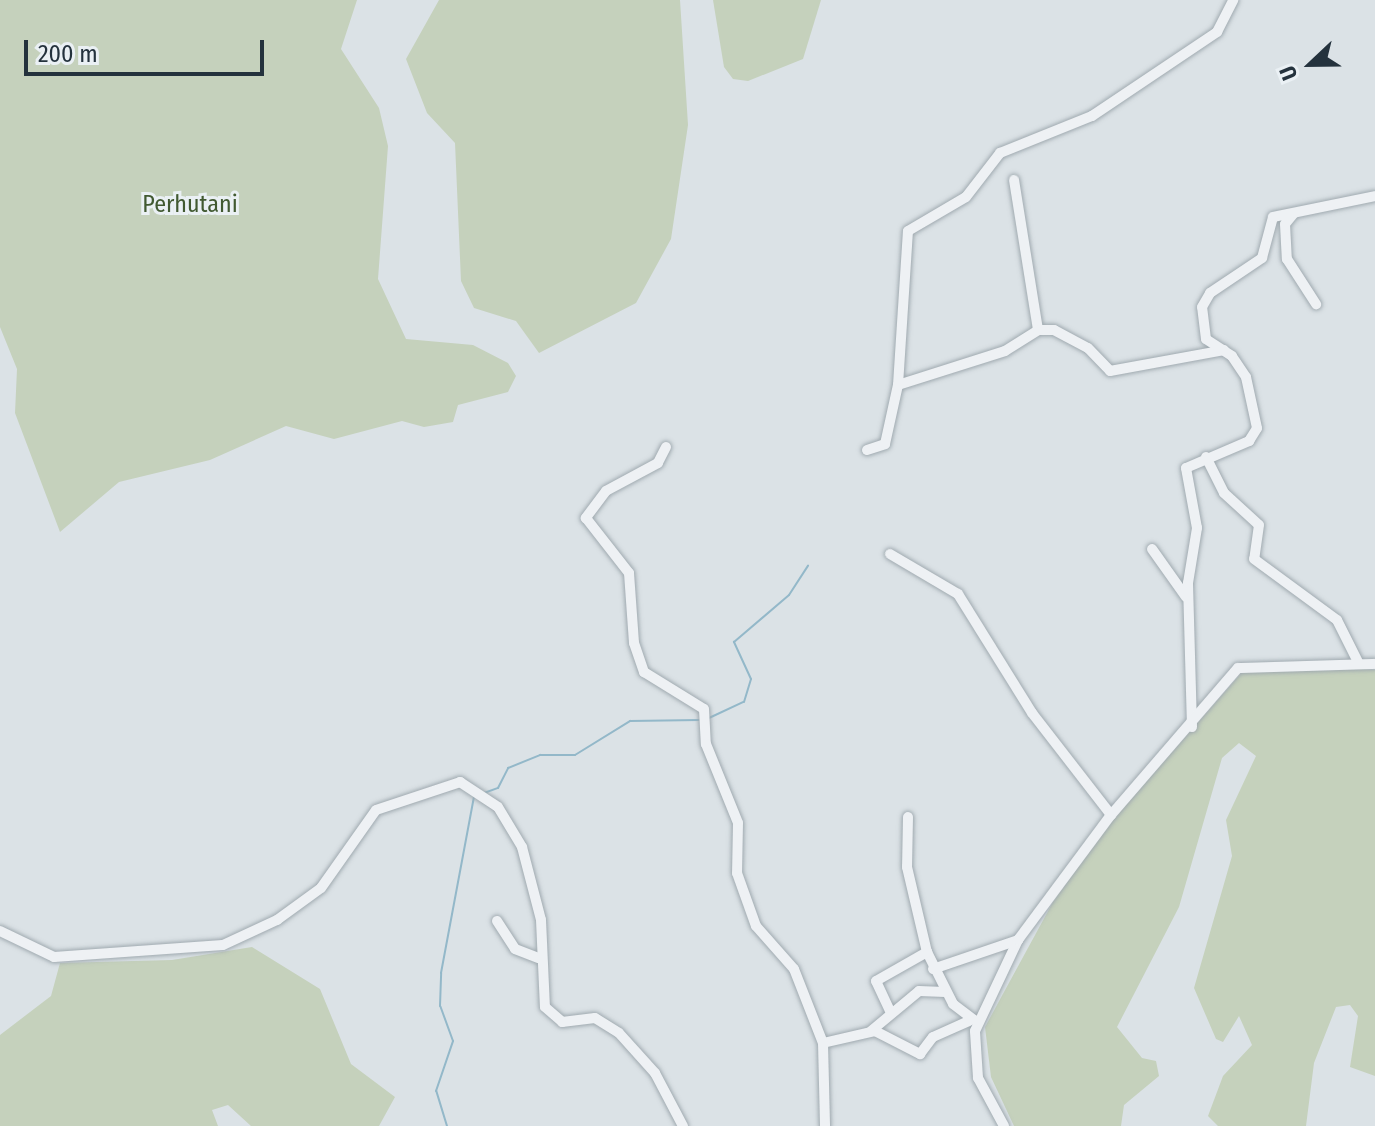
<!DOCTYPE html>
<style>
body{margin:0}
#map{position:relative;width:1375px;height:1126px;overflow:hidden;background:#dbe2e6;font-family:"Fira Sans Condensed",sans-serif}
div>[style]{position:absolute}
.green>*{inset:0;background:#c5d1bc}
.stream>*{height:2px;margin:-1px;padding:0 1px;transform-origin:1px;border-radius:1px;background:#93b8c9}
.roads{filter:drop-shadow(0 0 2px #a0aab0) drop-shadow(0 0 2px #a0aab0)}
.minor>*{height:10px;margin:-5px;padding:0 5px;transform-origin:5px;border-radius:5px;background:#eef1f4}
span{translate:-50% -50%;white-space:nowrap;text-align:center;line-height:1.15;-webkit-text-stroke:6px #eaf0f4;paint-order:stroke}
.park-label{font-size:24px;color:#415931}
.north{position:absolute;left:1271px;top:24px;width:80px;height:80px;-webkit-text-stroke:6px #eaf0f4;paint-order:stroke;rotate:248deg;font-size:22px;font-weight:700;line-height:32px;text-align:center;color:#24323d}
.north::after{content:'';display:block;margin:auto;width:28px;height:36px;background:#24323d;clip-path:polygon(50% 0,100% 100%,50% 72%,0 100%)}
.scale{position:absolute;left:24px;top:40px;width:240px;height:36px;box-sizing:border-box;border:4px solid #24323d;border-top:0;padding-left:10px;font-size:24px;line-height:28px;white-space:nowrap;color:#24323d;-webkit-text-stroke:6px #eaf0f4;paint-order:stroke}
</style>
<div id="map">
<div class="green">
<div style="clip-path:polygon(0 0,357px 0,341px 49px,379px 108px,388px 146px,378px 279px,406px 339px,473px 345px,508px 363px,516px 376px,508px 392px,458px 405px,453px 422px,424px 427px,402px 421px,334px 439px,286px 426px,210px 460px,119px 482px,60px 532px,15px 413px,17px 369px,0 327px)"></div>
<div style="clip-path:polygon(439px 0,680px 0,688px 125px,671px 239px,636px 303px,539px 353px,516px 321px,474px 308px,461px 281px,455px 143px,427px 113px,406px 59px)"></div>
<div style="clip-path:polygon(713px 0,821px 0,803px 59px,748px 81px,733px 79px,724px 67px)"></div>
<div style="clip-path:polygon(1327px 666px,1375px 670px,1375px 1076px,1350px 1067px,1358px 1016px,1350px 1005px,1336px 1007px,1314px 1063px,1306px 1126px,1218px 1126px,1208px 1116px,1223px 1076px,1252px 1045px,1239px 1016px,1223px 1042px,1216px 1039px,1194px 988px,1232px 856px,1226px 820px,1256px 756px,1239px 743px,1222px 758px,1179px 907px,1117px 1027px,1142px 1058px,1156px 1061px,1159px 1076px,1124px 1105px,1121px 1126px,1014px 1126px,991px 1077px,985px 1027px,1053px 902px,1109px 824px,1244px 670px)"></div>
<div style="clip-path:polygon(252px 947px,320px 989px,351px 1064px,395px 1097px,379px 1126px,251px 1126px,228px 1105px,212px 1110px,218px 1126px,0 1126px,0 1035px,51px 996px,60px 963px,172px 960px)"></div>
</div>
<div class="stream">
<div style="left:709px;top:718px;width:38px;rotate:-25deg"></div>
<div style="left:744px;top:702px;width:24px;rotate:-73deg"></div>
<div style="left:751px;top:679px;width:41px;rotate:-114.7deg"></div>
<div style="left:734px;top:642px;width:72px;rotate:-40.5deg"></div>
<div style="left:789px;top:595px;width:35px;rotate:-57deg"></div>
<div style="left:484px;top:793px;width:15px;rotate:-20deg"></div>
<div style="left:498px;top:788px;width:22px;rotate:-63deg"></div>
<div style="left:508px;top:768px;width:35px;rotate:-22deg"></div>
<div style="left:540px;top:755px;width:35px"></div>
<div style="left:575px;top:755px;width:65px;rotate:-31.7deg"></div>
<div style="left:630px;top:721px;width:69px;rotate:-0.8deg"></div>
<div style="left:447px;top:1126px;width:37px;rotate:-107deg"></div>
<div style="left:436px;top:1091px;width:53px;rotate:-71.2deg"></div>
<div style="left:453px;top:1041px;width:37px;rotate:-110deg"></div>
<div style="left:440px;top:1006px;width:33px;rotate:-88deg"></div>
<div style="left:441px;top:973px;width:179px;rotate:-79.4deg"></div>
</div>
<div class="roads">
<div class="minor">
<div style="left:1014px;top:180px;width:152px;rotate:80.9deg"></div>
<div style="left:1294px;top:213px;width:14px;rotate:129deg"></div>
<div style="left:1285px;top:224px;width:35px;rotate:87deg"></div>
<div style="left:1287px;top:259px;width:54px;rotate:57.2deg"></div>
<div style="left:898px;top:385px;width:112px;rotate:-17.6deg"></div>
<div style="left:1005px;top:351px;width:39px;rotate:-32deg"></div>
<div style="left:1038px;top:330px;width:16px"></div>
<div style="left:1054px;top:330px;width:38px;rotate:28deg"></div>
<div style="left:1088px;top:348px;width:32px;rotate:46deg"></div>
<div style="left:1110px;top:371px;width:116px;rotate:-10.4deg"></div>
<div style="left:666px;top:447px;width:18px;rotate:117deg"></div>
<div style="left:658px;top:463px;width:59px;rotate:151.7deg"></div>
<div style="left:606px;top:491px;width:34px;rotate:127deg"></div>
<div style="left:586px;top:518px;width:70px;rotate:52deg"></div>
<div style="left:629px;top:573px;width:70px;rotate:85.9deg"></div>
<div style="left:634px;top:643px;width:31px;rotate:71deg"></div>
<div style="left:644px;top:672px;width:70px;rotate:31.7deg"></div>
<div style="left:704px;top:709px;width:35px;rotate:87deg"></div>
<div style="left:706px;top:744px;width:85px;rotate:67.9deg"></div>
<div style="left:738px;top:823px;width:50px;rotate:91.1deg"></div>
<div style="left:737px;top:873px;width:56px;rotate:70.3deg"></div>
<div style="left:756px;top:926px;width:57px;rotate:48.5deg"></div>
<div style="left:794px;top:969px;width:79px;rotate:68.6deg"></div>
<div style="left:823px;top:1043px;width:53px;rotate:-13deg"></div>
<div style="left:875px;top:1031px;width:51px;rotate:27.1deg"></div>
<div style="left:920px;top:1054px;width:21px;rotate:-53deg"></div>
<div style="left:933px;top:1037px;width:39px;rotate:-24deg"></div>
<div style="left:867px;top:450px;width:19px;rotate:-18deg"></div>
<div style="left:885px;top:444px;width:60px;rotate:-77.6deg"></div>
<div style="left:898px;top:385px;width:154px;rotate:-86.3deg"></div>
<div style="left:908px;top:231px;width:67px;rotate:-30.4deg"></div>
<div style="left:966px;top:197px;width:56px;rotate:-52.3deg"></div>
<div style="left:1000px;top:153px;width:99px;rotate:-21.9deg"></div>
<div style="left:1092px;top:116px;width:151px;rotate:-33.9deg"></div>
<div style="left:1217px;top:32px;width:36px;rotate:-63deg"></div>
<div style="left:1206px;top:457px;width:40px;rotate:63.4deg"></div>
<div style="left:1224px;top:493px;width:47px;rotate:42.4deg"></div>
<div style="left:1259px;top:525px;width:34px;rotate:98deg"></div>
<div style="left:1254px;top:559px;width:103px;rotate:36.3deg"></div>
<div style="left:1337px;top:620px;width:47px;rotate:63.4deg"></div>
<div style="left:1152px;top:549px;width:59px;rotate:54.7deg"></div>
<div style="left:890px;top:554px;width:79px;rotate:30.5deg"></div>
<div style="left:958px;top:594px;width:140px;rotate:58.1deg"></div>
<div style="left:1032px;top:713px;width:129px;rotate:52.2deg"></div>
<div style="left:1192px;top:727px;width:144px;rotate:-91.6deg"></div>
<div style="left:1188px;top:583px;width:56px;rotate:-80.7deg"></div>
<div style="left:1197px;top:528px;width:61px;rotate:-100.4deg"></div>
<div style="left:1186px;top:468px;width:69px;rotate:-23.2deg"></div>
<div style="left:1249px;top:441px;width:15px;rotate:-58deg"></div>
<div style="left:1257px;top:428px;width:52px;rotate:-102.2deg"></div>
<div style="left:1246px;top:377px;width:25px;rotate:-124deg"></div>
<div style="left:1232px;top:356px;width:31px;rotate:-147deg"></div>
<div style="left:1206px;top:339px;width:32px;rotate:-97deg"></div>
<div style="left:1202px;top:307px;width:16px;rotate:-60deg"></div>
<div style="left:1210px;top:293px;width:63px;rotate:-33.9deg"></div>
<div style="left:1262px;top:258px;width:42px;rotate:-75deg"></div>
<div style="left:1273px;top:217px;width:104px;rotate:-11.6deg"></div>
<div style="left:908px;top:817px;width:50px;rotate:91.1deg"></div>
<div style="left:907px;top:867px;width:87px;rotate:76.8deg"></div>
<div style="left:927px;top:952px;width:58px;rotate:63.4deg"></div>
<div style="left:953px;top:1004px;width:26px;rotate:37deg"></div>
<div style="left:497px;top:921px;width:33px;rotate:57deg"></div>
<div style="left:515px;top:949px;width:25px;rotate:21deg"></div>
<div style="left:0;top:931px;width:60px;rotate:25.7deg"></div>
<div style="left:54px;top:957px;width:169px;rotate:-4.1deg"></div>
<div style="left:223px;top:945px;width:60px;rotate:-24.8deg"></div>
<div style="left:277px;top:920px;width:54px;rotate:-36deg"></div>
<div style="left:321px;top:888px;width:95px;rotate:-54.8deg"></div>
<div style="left:376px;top:810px;width:89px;rotate:-18.4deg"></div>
<div style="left:460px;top:782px;width:45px;rotate:33.3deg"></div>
<div style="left:498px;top:807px;width:47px;rotate:59deg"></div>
<div style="left:522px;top:847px;width:75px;rotate:75.4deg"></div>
<div style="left:541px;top:920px;width:87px;rotate:87.4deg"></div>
<div style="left:545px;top:1007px;width:23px;rotate:41deg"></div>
<div style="left:562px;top:1022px;width:33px;rotate:-7deg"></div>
<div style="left:595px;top:1018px;width:28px;rotate:32deg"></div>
<div style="left:619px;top:1033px;width:54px;rotate:48deg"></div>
<div style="left:655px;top:1073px;width:60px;rotate:62.2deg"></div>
<div style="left:933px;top:969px;width:90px;rotate:-18.8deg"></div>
<div style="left:890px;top:1011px;width:33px;rotate:-115deg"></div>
<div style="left:876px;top:981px;width:59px;rotate:-29.6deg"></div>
<div style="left:871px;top:1031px;width:62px;rotate:-39.8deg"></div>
<div style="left:919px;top:991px;width:26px;rotate:2deg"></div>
<div style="left:823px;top:1043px;width:83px;rotate:88.6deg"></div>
<div style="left:1004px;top:1126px;width:55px;rotate:-118.4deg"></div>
<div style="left:978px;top:1078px;width:47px;rotate:-93.7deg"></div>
<div style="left:975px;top:1031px;width:101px;rotate:-64.7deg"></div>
<div style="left:1018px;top:940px;width:156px;rotate:-53.4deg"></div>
<div style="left:1111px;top:815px;width:194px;rotate:-49.2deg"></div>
<div style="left:1238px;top:668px;width:137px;rotate:-1.7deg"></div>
</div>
</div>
<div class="park-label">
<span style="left:190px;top:205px">Perhutani</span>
</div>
<div class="north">U</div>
<div class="scale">200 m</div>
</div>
